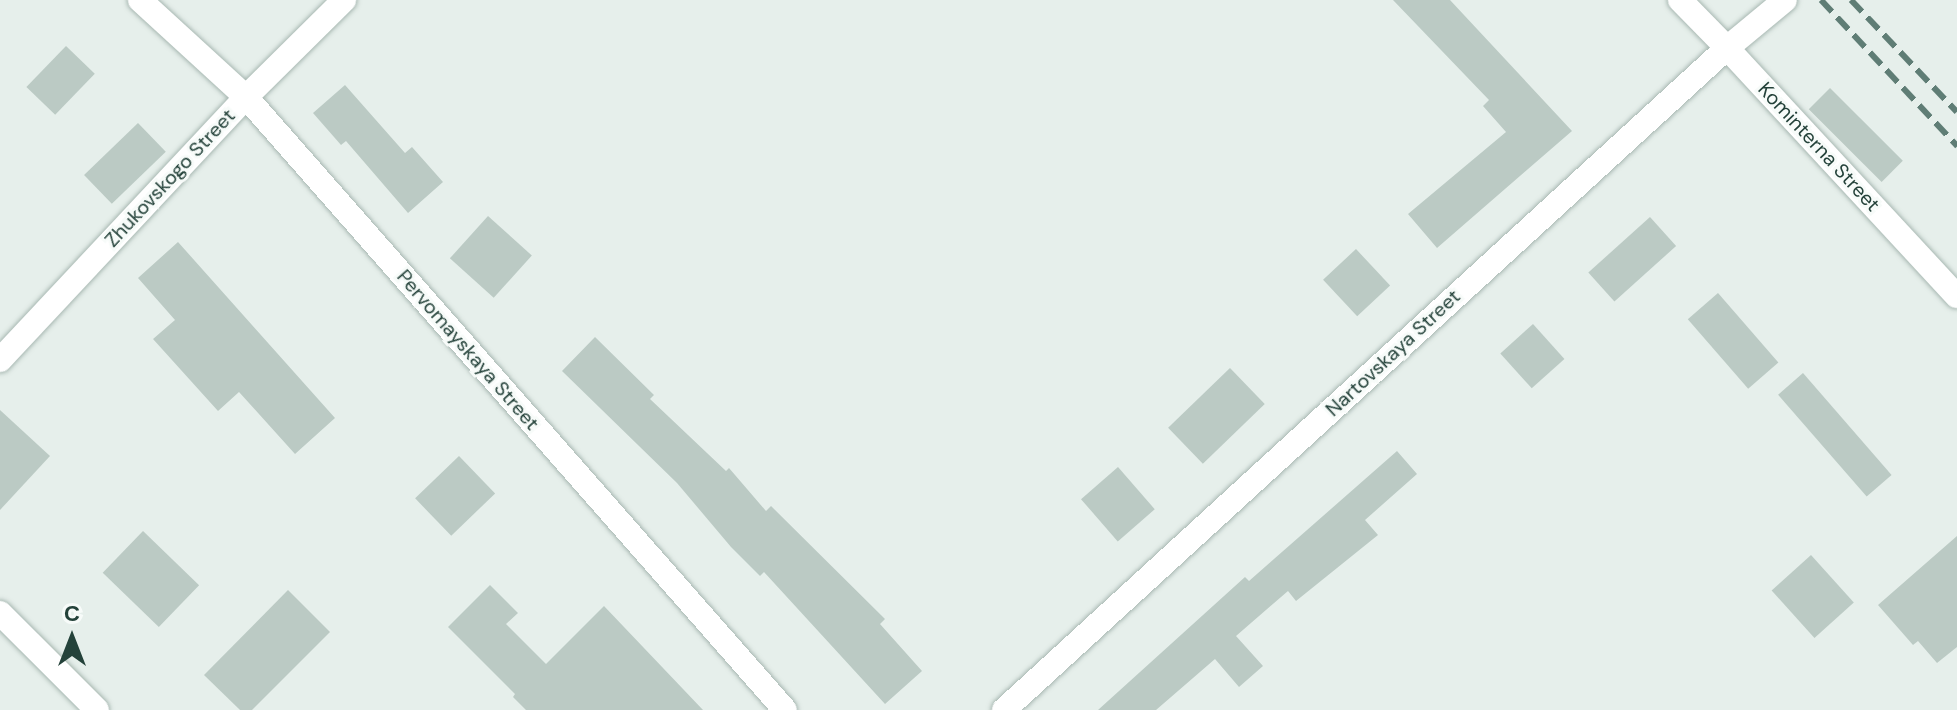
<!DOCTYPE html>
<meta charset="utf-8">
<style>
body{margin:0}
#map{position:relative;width:1957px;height:710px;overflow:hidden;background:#e6efeb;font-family:"DM Sans",sans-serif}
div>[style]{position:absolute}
.building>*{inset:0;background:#bbcac4;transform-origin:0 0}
.roads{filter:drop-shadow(0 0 2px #a8b8b2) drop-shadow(0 0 2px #a8b8b2)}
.street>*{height:24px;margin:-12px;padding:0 12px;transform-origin:12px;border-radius:12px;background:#fff}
.secondary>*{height:24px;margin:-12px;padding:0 12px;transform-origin:12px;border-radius:12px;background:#fff}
.rail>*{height:6px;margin-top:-3px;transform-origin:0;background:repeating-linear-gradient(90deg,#5f7d75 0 16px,transparent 0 24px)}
span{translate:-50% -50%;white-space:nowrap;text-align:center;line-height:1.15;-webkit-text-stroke:6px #f7fbf9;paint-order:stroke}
.street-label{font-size:20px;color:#24423a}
.north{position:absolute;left:32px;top:598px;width:80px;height:80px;-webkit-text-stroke:6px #f7fbf9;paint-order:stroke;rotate:0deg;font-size:22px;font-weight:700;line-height:32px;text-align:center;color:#24423a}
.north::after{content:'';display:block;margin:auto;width:28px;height:36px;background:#24423a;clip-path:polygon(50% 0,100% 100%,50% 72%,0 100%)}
</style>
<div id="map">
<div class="building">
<div style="clip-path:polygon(1393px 0,1450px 0,1572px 131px,1437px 248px,1408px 214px,1506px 132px,1483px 106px,1489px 100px)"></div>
<div style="left:66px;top:46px;width:40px;height:57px;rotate:44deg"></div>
<div style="clip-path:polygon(345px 85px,405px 153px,412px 147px,443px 182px,408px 213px,346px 141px,341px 145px,313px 113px)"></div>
<div style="left:1830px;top:88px;width:103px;height:30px;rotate:45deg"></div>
<div style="left:138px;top:123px;width:40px;height:75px;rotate:46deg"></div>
<div style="left:488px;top:216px;width:59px;height:57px;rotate:42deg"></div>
<div style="left:1650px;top:217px;width:39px;height:83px;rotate:48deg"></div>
<div style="clip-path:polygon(178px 242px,335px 418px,295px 454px,239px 392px,218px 411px,153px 339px,175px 320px,138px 278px)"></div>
<div style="left:1356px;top:249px;width:50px;height:45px;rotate:47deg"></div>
<div style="left:1718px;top:293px;width:92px;height:40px;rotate:49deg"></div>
<div style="left:1533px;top:324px;width:47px;height:44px;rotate:48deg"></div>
<div style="clip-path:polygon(595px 337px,654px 395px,650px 399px,726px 471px,729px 468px,766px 511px,771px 506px,885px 619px,880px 624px,922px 671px,885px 704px,764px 572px,760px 576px,731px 547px,677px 483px,562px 371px)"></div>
<div style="left:1230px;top:368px;width:50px;height:86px;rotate:46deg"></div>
<div style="left:1803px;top:373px;width:135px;height:33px;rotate:49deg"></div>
<div style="clip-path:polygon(0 410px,50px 456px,0 510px)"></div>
<div style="clip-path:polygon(1397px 451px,1417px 474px,1365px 520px,1378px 535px,1296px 601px,1288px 591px,1236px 636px,1263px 666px,1239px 687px,1215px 659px,1156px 710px,1098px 710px,1245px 577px,1249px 581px)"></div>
<div style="left:459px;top:456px;width:52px;height:61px;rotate:46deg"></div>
<div style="left:1118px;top:467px;width:56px;height:49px;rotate:49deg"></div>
<div style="left:143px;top:531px;width:78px;height:58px;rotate:44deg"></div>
<div style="clip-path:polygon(1957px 536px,1957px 647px,1937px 663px,1918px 641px,1913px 645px,1878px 605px)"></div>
<div style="left:1811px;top:555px;width:64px;height:53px;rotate:48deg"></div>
<div style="clip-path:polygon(490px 585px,518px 613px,506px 624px,546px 664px,604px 606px,703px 710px,526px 710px,513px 697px,515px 694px,448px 627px)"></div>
<div style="clip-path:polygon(288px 590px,330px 632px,252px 710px,240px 710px,204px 675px)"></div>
</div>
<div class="roads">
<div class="street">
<div style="left:140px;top:0;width:144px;rotate:42.5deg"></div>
<div style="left:246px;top:97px;width:816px;rotate:48.68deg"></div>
<div style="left:1727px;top:48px;width:338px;rotate:47.2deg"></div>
<div style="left:0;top:360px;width:360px;rotate:-46.9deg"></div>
<div style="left:246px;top:97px;width:138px;rotate:-44.7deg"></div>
<div style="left:0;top:613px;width:137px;rotate:45deg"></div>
</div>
<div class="secondary">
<div style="left:1680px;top:0;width:67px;rotate:45.6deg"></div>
<div style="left:1004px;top:710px;width:980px;rotate:-42.48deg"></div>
<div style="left:1727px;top:48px;width:75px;rotate:-39.6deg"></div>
</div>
</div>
<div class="rail">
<div style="left:1821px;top:0;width:200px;rotate:47deg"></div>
<div style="left:1851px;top:0;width:154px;rotate:46.6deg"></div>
</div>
<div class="street-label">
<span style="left:1819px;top:147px;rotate:47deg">Kominterna Street</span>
<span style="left:170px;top:178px;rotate:-47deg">Zhukovskogo Street</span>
<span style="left:468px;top:350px;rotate:49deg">Pervomayskaya Street</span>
<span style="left:1393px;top:353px;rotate:-43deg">Nartovskaya Street</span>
</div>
<div class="north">С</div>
</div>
